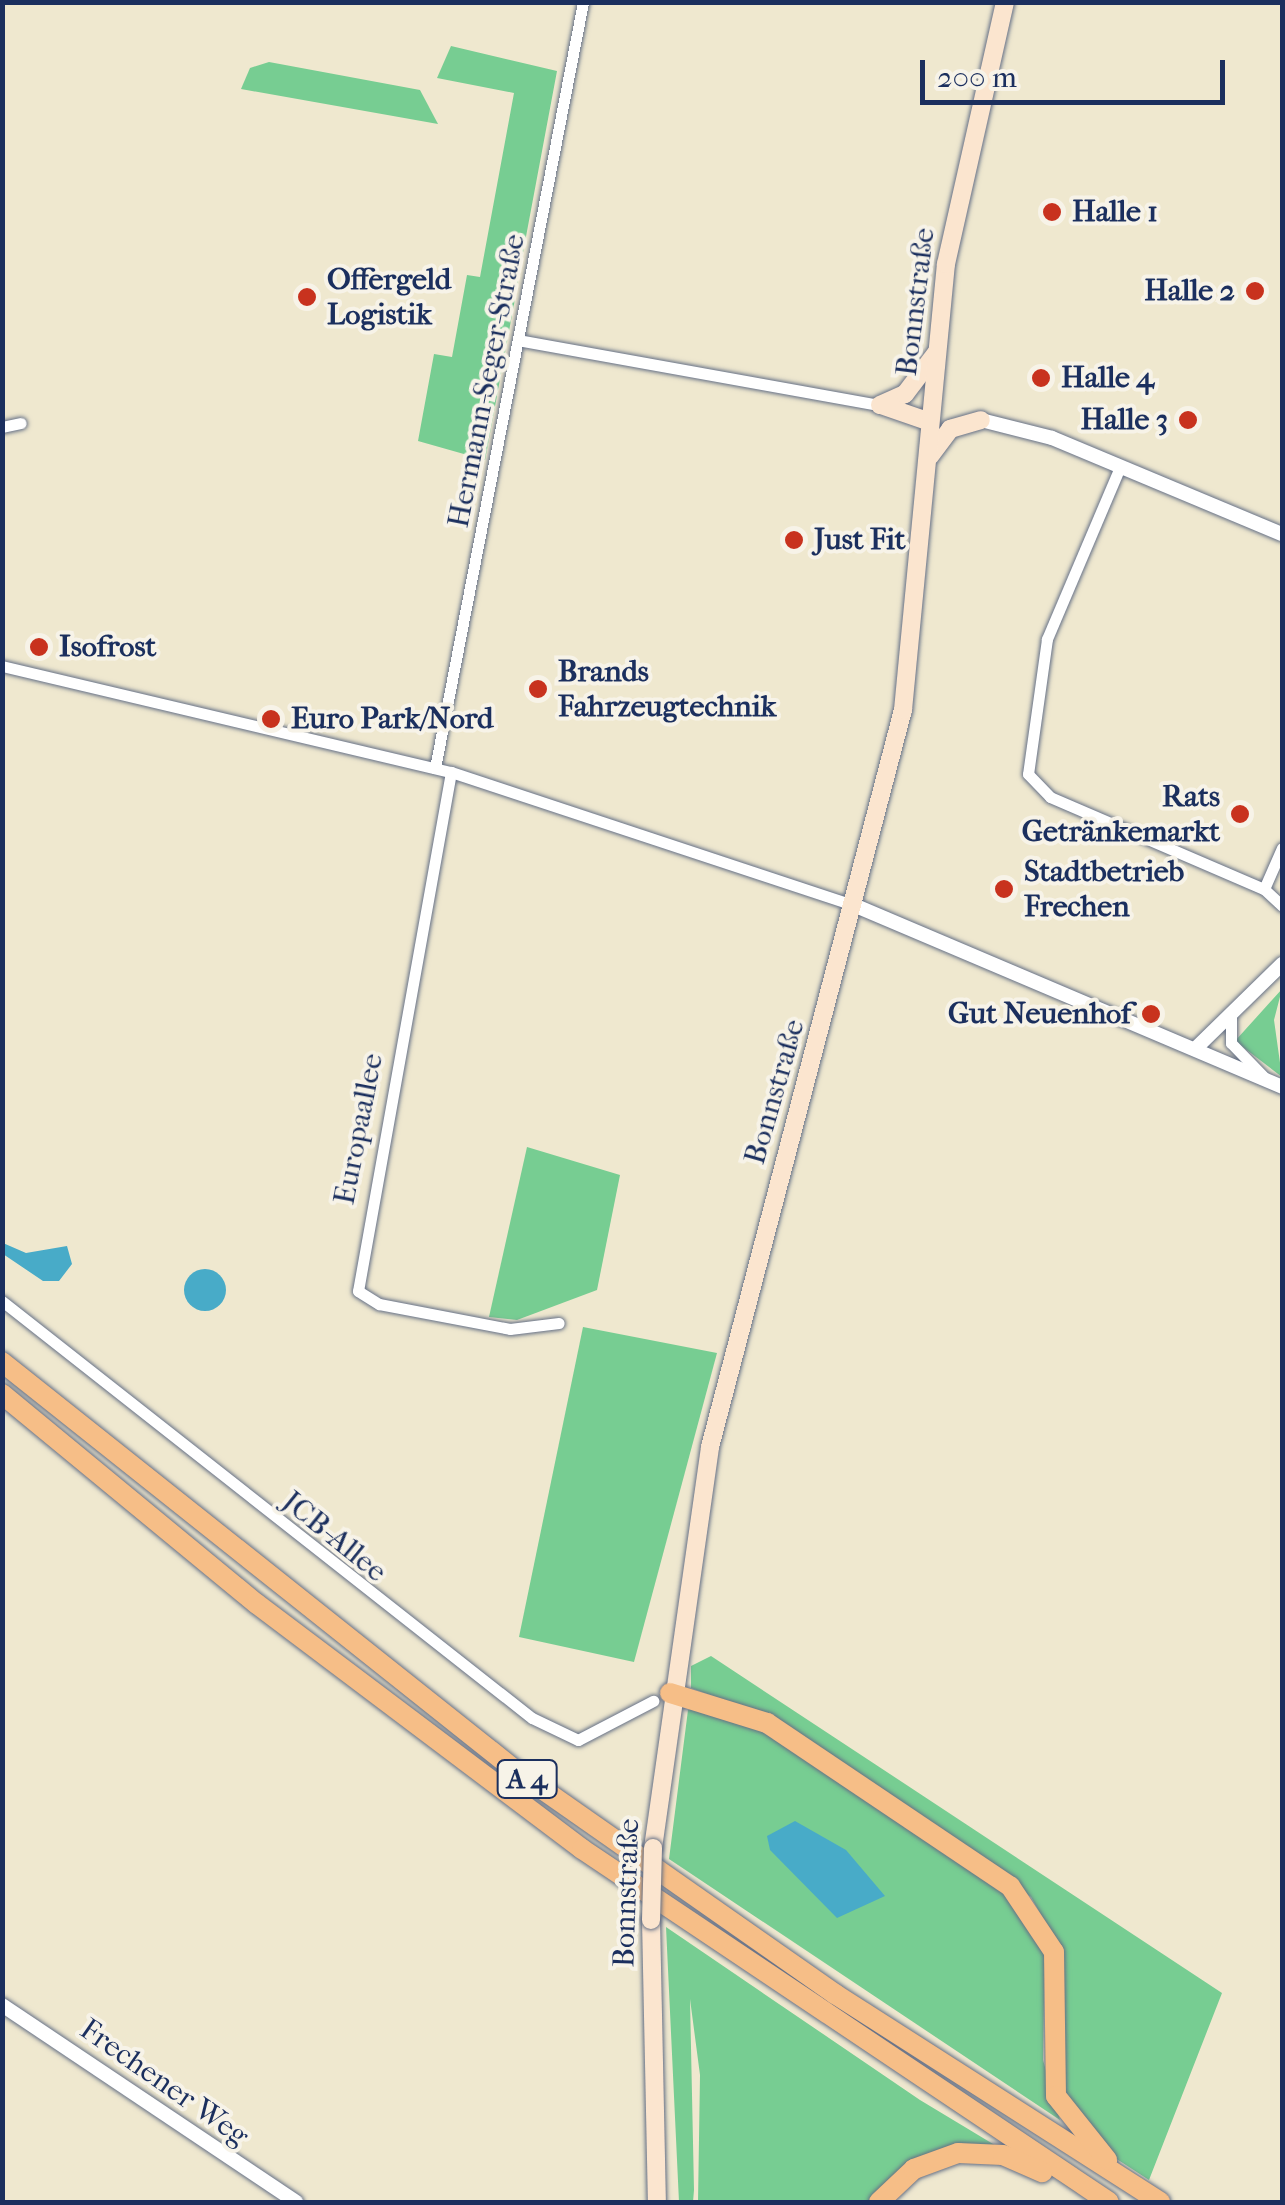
<!DOCTYPE html>
<meta charset="utf-8">
<style>
body{margin:0}
#map{position:relative;width:1285px;height:2205px;overflow:hidden;background:#efe8cf;font-family:"IM FELL French Canon",serif}
div>[style]{position:absolute}
.green>*{inset:0;background:#77cd92}
.water>*{inset:0;background:#48abc8}
.round{border-radius:50%}
.roads{filter:drop-shadow(0 0 2px #657086) drop-shadow(0 0 2px #657086)}
.minor>*{height:11px;margin:-5.5px;padding:0 5.5px;transform-origin:5.5px;border-radius:5.5px;background:#fff}
.tertiary>*{height:14px;margin:-7px;padding:0 7px;transform-origin:7px;border-radius:7px;background:#fff}
.secondary>*{height:18px;margin:-9px;padding:0 9px;transform-origin:9px;border-radius:9px;background:#fbe5cf}
.motorway>*{height:20px;margin:-10px;padding:0 10px;transform-origin:10px;border-radius:10px;background:#f6be87}
.bridges{filter:drop-shadow(0 0 2px #657086) drop-shadow(0 0 2px #657086)}
.secondary-bridge>*{height:18px;margin:-9px;padding:0 9px;transform-origin:9px;border-radius:9px;background:#fbe5cf}
.dots>*{width:28px;height:28px;translate:-50% -50%;box-sizing:border-box;border:5px solid #f7f3e8;border-radius:50%}
span{translate:-50% -50%;white-space:nowrap;text-align:center;line-height:1.15;-webkit-text-stroke:8px #f7f3e8;paint-order:stroke}
.shield-label span{padding:2px 8px;background:#f7f3e8;border:2px solid;border-radius:8px;-webkit-text-stroke-width:0}
.shield-label{font-size:28px;color:#1b2f5e;font-weight:700}
.poi-label{font-size:30px;color:#1b2f5e;font-weight:700}
.left{translate:0 -50%;text-align:left}
.right{translate:-100% -50%;text-align:right}
.street-label{font-size:30px;color:#1b2f5e}
.frame{position:absolute;inset:0;border:5px solid #1b2f5e;pointer-events:none}
.scale{position:absolute;left:920px;top:60px;width:305px;height:45px;box-sizing:border-box;border:5px solid #1b2f5e;border-top:0;padding-left:12px;font-size:30px;line-height:35px;white-space:nowrap;color:#1b2f5e;-webkit-text-stroke:8px #f7f3e8;paint-order:stroke}
</style>
<div id="map">
<div class="green">
<div style="clip-path:polygon(451px 46px,557px 71px,516px 290px,499px 287px,497px 295px,515px 299px,485px 460px,418px 441px,434px 354px,452px 357px,467px 275px,480px 277px,514px 93px,437px 78px)"></div>
<div style="clip-path:polygon(269px 62px,420px 90px,438px 124px,241px 89px,250px 68px)"></div>
<div style="clip-path:polygon(1282px 989px,1274px 1020px,1282px 1077px,1235px 1041px)"></div>
<div style="clip-path:polygon(527px 1147px,620px 1175px,597px 1290px,517px 1320px,489px 1317px)"></div>
<div style="clip-path:polygon(583px 1327px,717px 1353px,634px 1662px,519px 1637px)"></div>
<div style="clip-path:polygon(711px 1656px,1222px 1993px,1149px 2180px,1109px 2154px,1060px 2091px,1059px 1947px,1031px 1897px,771px 1717px,691px 1688px,691px 1666px)"></div>
<div style="clip-path:polygon(696px 1706px,749px 1721px,999px 1885px,1045px 1944px,1043px 2060px,1060px 2120px,669px 1859px,688px 1710px)"></div>
<div style="clip-path:polygon(666px 1927px,920px 2100px,1003px 2150px,977px 2147px,872px 2202px,698px 2202px,700px 2075px,690px 1999px,694px 2190px,693px 2202px,679px 2202px)"></div>
</div>
<div class="water">
<div style="clip-path:polygon(3px 1243px,26px 1253px,67px 1246px,72px 1264px,59px 1281px,43px 1281px,3px 1254px)"></div>
<div class="round" style="left:184px;top:1269px;width:42px;height:42px"></div>
<div style="clip-path:polygon(795px 1821px,846px 1850px,885px 1896px,837px 1918px,770px 1850px,767px 1836px)"></div>
</div>
<div class="roads">
<div class="minor">
<div style="left:523px;top:341px;width:363px;rotate:10.2deg"></div>
<div style="left:2px;top:427px;width:19px;rotate:-12deg"></div>
<div style="left:1120px;top:467px;width:187px;rotate:113deg"></div>
<div style="left:1047px;top:639px;width:136px;rotate:98deg"></div>
<div style="left:1028px;top:774px;width:32px;rotate:46deg"></div>
<div style="left:1050px;top:797px;width:233px;rotate:23.3deg"></div>
<div style="left:1264px;top:889px;width:25px;rotate:43deg"></div>
<div style="left:2px;top:666px;width:461px;rotate:13.3deg"></div>
<div style="left:451px;top:772px;width:424px;rotate:18.3deg"></div>
<div style="left:435px;top:768px;width:780px;rotate:-79.06deg"></div>
<div style="left:451px;top:772px;width:527px;rotate:100.16deg"></div>
<div style="left:358px;top:1291px;width:25px;rotate:32deg"></div>
<div style="left:379px;top:1304px;width:133px;rotate:10.8deg"></div>
<div style="left:510px;top:1329px;width:49px;rotate:-7deg"></div>
<div style="left:1264px;top:889px;width:45px;rotate:-66.3deg"></div>
<div style="left:1231px;top:1015px;width:28px;rotate:90deg"></div>
<div style="left:1231px;top:1043px;width:47px;rotate:45.9deg"></div>
<div style="left:2px;top:1301px;width:674px;rotate:38.2deg"></div>
<div style="left:532px;top:1718px;width:51px;rotate:25.6deg"></div>
<div style="left:578px;top:1740px;width:85px;rotate:-27.5deg"></div>
</div>
<div class="tertiary">
<div style="left:981px;top:420px;width:73px;rotate:14.2deg"></div>
<div style="left:1052px;top:438px;width:249px;rotate:22.7deg"></div>
<div style="left:856px;top:906px;width:463px;rotate:23deg"></div>
<div style="left:1195px;top:1049px;width:122px;rotate:-44.3deg"></div>
<div style="left:2px;top:2005px;width:354px;rotate:33.8deg"></div>
</div>
<div class="secondary">
<div style="left:880px;top:405px;width:27px;rotate:-24deg"></div>
<div style="left:905px;top:394px;width:51px;rotate:-52.9deg"></div>
<div style="left:881px;top:405px;width:52px;rotate:19.1deg"></div>
<div style="left:930px;top:456px;width:34px;rotate:-53deg"></div>
<div style="left:950px;top:429px;width:32px;rotate:-16deg"></div>
<div style="left:653px;top:1848px;width:405px;rotate:-81.9deg"></div>
<div style="left:710px;top:1447px;width:762px;rotate:-75.33deg"></div>
<div style="left:903px;top:710px;width:448px;rotate:-84.5deg"></div>
<div style="left:946px;top:264px;width:269px;rotate:-77.3deg"></div>
<div style="left:651px;top:1920px;width:282px;rotate:88.8deg"></div>
</div>
<div class="motorway">
<div style="left:2px;top:1362px;width:655px;rotate:38.5deg"></div>
<div style="left:515px;top:1770px;width:391px;rotate:35deg"></div>
<div style="left:835px;top:1994px;width:386px;rotate:32.6deg"></div>
<div style="left:2px;top:1394px;width:330px;rotate:39.5deg"></div>
<div style="left:257px;top:1604px;width:407px;rotate:37deg"></div>
<div style="left:582px;top:1849px;width:634px;rotate:33.82deg"></div>
<div style="left:670px;top:1693px;width:102px;rotate:17.2deg"></div>
<div style="left:767px;top:1723px;width:293px;rotate:33.9deg"></div>
<div style="left:1010px;top:1886px;width:79px;rotate:56.3deg"></div>
<div style="left:1054px;top:1952px;width:144px;rotate:89.2deg"></div>
<div style="left:1056px;top:2096px;width:82px;rotate:51.4deg"></div>
<div style="left:879px;top:2202px;width:48px;rotate:-43.3deg"></div>
<div style="left:914px;top:2169px;width:47px;rotate:-20deg"></div>
<div style="left:958px;top:2153px;width:45px;rotate:2.5deg"></div>
<div style="left:1003px;top:2155px;width:43px;rotate:23.6deg"></div>
</div>
</div>
<div class="bridges">
<div class="secondary-bridge">
<div style="left:651px;top:1920px;width:72px;rotate:-88.4deg"></div>
</div>
</div>
<div class="dots">
<div style="left:1052px;top:212px;background:#c8321e"></div>
<div style="left:1255px;top:291px;background:#c8321e"></div>
<div style="left:307px;top:297px;background:#c8321e"></div>
<div style="left:1041px;top:378px;background:#c8321e"></div>
<div style="left:1188px;top:420px;background:#c8321e"></div>
<div style="left:794px;top:540px;background:#c8321e"></div>
<div style="left:39px;top:647px;background:#c8321e"></div>
<div style="left:538px;top:689px;background:#c8321e"></div>
<div style="left:271px;top:719px;background:#c8321e"></div>
<div style="left:1240px;top:814px;background:#c8321e"></div>
<div style="left:1004px;top:889px;background:#c8321e"></div>
<div style="left:1151px;top:1014px;background:#c8321e"></div>
</div>
<div class="shield-label">
<span style="left:527px;top:1779px">A 4</span>
</div>
<div class="poi-label">
<span class="left" style="left:1072px;top:212px">Halle 1</span>
<span class="left" style="left:327px;top:297px">Offergeld<br>Logistik</span>
<span class="right" style="left:1235px;top:291px">Halle 2</span>
<span class="left" style="left:1061px;top:378px">Halle 4</span>
<span class="right" style="left:1168px;top:420px">Halle 3</span>
<span class="left" style="left:814px;top:540px">Just Fit</span>
<span class="left" style="left:59px;top:647px">Isofrost</span>
<span class="left" style="left:558px;top:689px">Brands<br>Fahrzeugtechnik</span>
<span class="left" style="left:291px;top:719px">Euro Park/Nord</span>
<span class="right" style="left:1220px;top:814px">Rats<br>Getränkemarkt</span>
<span class="left" style="left:1024px;top:889px">Stadtbetrieb<br>Frechen</span>
<span class="right" style="left:1131px;top:1014px">Gut Neuenhof</span>
</div>
<div class="street-label">
<span style="left:916px;top:302px;rotate:-83deg">Bonnstraße</span>
<span style="left:487px;top:381px;rotate:-79deg">Hermann-Seger-Straße</span>
<span style="left:775px;top:1092px;rotate:-74deg">Bonnstraße</span>
<span style="left:359px;top:1129px;rotate:-79deg">Europaallee</span>
<span style="left:334px;top:1537px;rotate:39deg">JCB-Allee</span>
<span style="left:627px;top:1893px;rotate:-88deg">Bonnstraße</span>
<span style="left:164px;top:2083px;rotate:35deg">Frechener Weg</span>
</div>
<div class="frame"></div>
<div class="scale">200 m</div>
</div>
